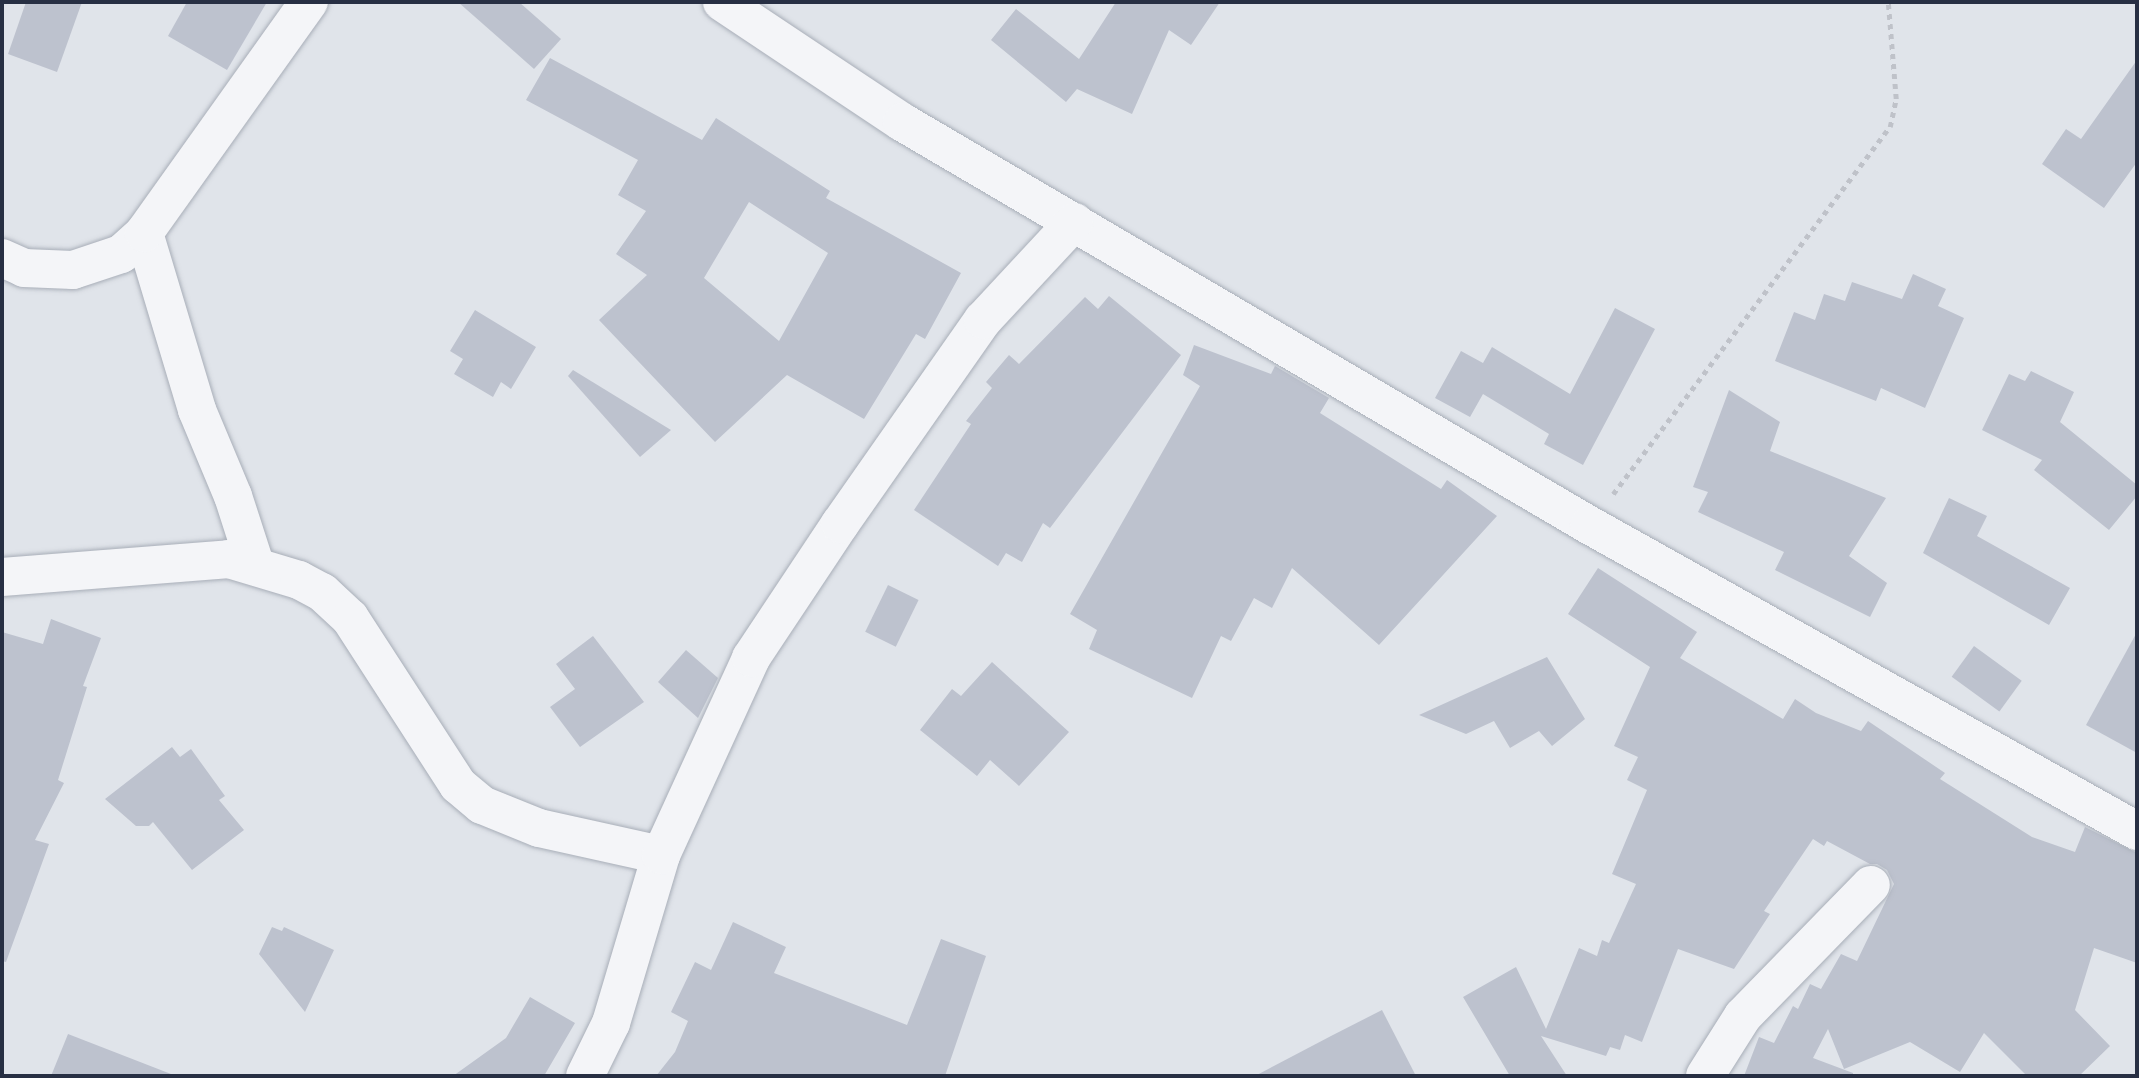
<!DOCTYPE html>
<style>
body{margin:0}
#map{position:relative;width:2139px;height:1078px;overflow:hidden;background:#e0e4ea;font-family:"DM Sans",sans-serif}
div>[style]{position:absolute}
.building>*{inset:0;background:#bdc2ce;transform-origin:0 0}
.path>*{height:4.5px;margin-top:-2.25px;transform-origin:0;background:repeating-linear-gradient(90deg,#bfc2c9 0 5px,transparent 0 10px)}
.roads{filter:drop-shadow(0 0 2px #a8aeb8) drop-shadow(0 0 2px #a8aeb8)}
.minor>*{height:38px;margin:-19px;padding:0 19px;transform-origin:19px;border-radius:19px;background:#f4f5f8}
span{translate:-50% -50%;white-space:nowrap;text-align:center;line-height:1.15;-webkit-text-stroke:7px #f0f3f8;paint-order:stroke}
.frame{position:absolute;inset:0;border:4px solid #272f43;pointer-events:none}
</style>
<div id="map">
<div class="building">
<div style="clip-path:polygon(26px 2px,82px 2px,57px 72px,8px 54px)"></div>
<div style="clip-path:polygon(187px 2px,267px 2px,227px 70px,168px 36px)"></div>
<div style="clip-path:polygon(458px 2px,519px 2px,561px 39px,534px 69px)"></div>
<div style="clip-path:polygon(1116px 2px,1220px 2px,1191px 45px,1169px 30px,1132px 114px,1077px 89px,1066px 102px,991px 40px,1016px 9px,1079px 59px)"></div>
<div style="clip-path:polygon(evenodd,550px 58px,702px 140px,716px 118px,830px 191px,826px 198px,961px 273px,925px 339px,916px 334px,864px 419px,787px 375px,715px 442px,599px 320px,647px 275px,616px 254px,646px 211px,618px 195px,638px 160px,526px 100px,550px 58px,749px 202px,828px 253px,779px 341px,704px 278px,749px 202px)"></div>
<div style="clip-path:polygon(2137px 60px,2137px 162px,2104px 208px,2042px 164px,2066px 129px,2081px 139px)"></div>
<div style="clip-path:polygon(1913px 274px,1946px 289px,1938px 306px,1964px 318px,1925px 408px,1881px 388px,1876px 401px,1775px 361px,1794px 312px,1815px 320px,1824px 294px,1845px 301px,1852px 282px,1902px 299px)"></div>
<div style="clip-path:polygon(1109px 296px,1181px 355px,1050px 528px,1043px 523px,1022px 562px,1006px 553px,998px 566px,914px 510px,971px 424px,966px 421px,992px 388px,986px 382px,1009px 355px,1019px 364px,1085px 297px,1098px 309px)"></div>
<div style="clip-path:polygon(1615px 308px,1655px 329px,1583px 465px,1544px 444px,1549px 434px,1483px 394px,1470px 417px,1435px 398px,1461px 351px,1483px 363px,1492px 347px,1570px 394px)"></div>
<div style="clip-path:polygon(475px 310px,536px 347px,511px 389px,501px 382px,493px 397px,454px 374px,463px 359px,450px 351px)"></div>
<div style="clip-path:polygon(1194px 345px,1271px 374px,1275px 366px,1329px 398px,1320px 413px,1441px 489px,1447px 480px,1497px 516px,1379px 645px,1292px 568px,1272px 608px,1254px 598px,1231px 641px,1221px 636px,1192px 698px,1089px 649px,1097px 630px,1070px 614px,1200px 386px,1183px 375px)"></div>
<div style="clip-path:polygon(573px 370px,671px 430px,640px 457px,568px 376px)"></div>
<div style="clip-path:polygon(2031px 371px,2074px 392px,2060px 422px,2137px 485px,2137px 496px,2109px 530px,2034px 470px,2042px 460px,1982px 430px,2009px 374px,2025px 381px)"></div>
<div style="clip-path:polygon(1729px 390px,1780px 422px,1770px 451px,1886px 498px,1849px 556px,1887px 583px,1870px 617px,1775px 570px,1784px 552px,1698px 512px,1708px 492px,1693px 487px)"></div>
<div style="clip-path:polygon(1949px 498px,1987px 516px,1977px 536px,2070px 588px,2049px 625px,1923px 553px)"></div>
<div style="clip-path:polygon(1598px 568px,1697px 632px,1680px 658px,1783px 719px,1795px 699px,1816px 713px,1861px 731px,1868px 721px,1945px 773px,1940px 779px,2032px 837px,2075px 852px,2085px 827px,2137px 853px,2137px 963px,2094px 948px,2075px 1010px,2110px 1046px,2079px 1076px,2027px 1076px,1984px 1033px,1960px 1072px,1910px 1042px,1844px 1069px,1828px 1029px,1813px 1058px,1853px 1073px,1853px 1076px,1744px 1076px,1759px 1037px,1774px 1043px,1793px 1006px,1798px 1009px,1810px 984px,1821px 989px,1841px 954px,1857px 961px,1894px 884px,1887px 870px,1877px 864px,1870px 864px,1827px 841px,1824px 846px,1813px 839px,1764px 911px,1770px 914px,1734px 969px,1678px 949px,1642px 1042px,1625px 1035px,1620px 1050px,1610px 1047px,1606px 1056px,1541px 1036px,1567px 1076px,1510px 1076px,1463px 997px,1516px 967px,1546px 1029px,1579px 948px,1597px 956px,1602px 940px,1609px 943px,1636px 884px,1612px 874px,1647px 790px,1627px 780px,1638px 757px,1614px 746px,1650px 667px,1568px 614px)"></div>
<div style="left:888px;top:585px;width:34px;height:52px;rotate:26deg"></div>
<div style="clip-path:polygon(51px 619px,101px 638px,83px 686px,87px 687px,58px 780px,64px 783px,35px 840px,49px 844px,6px 962px,2px 961px,2px 632px,43px 644px)"></div>
<div style="clip-path:polygon(2137px 632px,2137px 753px,2086px 725px)"></div>
<div style="clip-path:polygon(593px 636px,644px 702px,580px 747px,550px 707px,575px 689px,556px 664px)"></div>
<div style="left:1974px;top:646px;width:59px;height:38px;rotate:36deg"></div>
<div style="clip-path:polygon(686px 650px,718px 678px,698px 718px,658px 682px)"></div>
<div style="clip-path:polygon(1547px 657px,1585px 719px,1552px 746px,1539px 731px,1510px 748px,1494px 721px,1466px 734px,1419px 715px)"></div>
<div style="clip-path:polygon(992px 662px,1069px 732px,1019px 786px,990px 760px,977px 776px,920px 730px,952px 689px,961px 696px)"></div>
<div style="clip-path:polygon(172px 747px,180px 757px,191px 749px,225px 796px,219px 800px,244px 830px,192px 870px,153px 822px,149px 826px,136px 826px,105px 799px)"></div>
<div style="clip-path:polygon(733px 922px,786px 947px,774px 973px,907px 1025px,941px 939px,986px 956px,945px 1076px,656px 1076px,675px 1052px,688px 1021px,671px 1012px,695px 962px,711px 970px)"></div>
<div style="clip-path:polygon(272px 927px,282px 931px,284px 927px,334px 950px,305px 1012px,259px 954px)"></div>
<div style="clip-path:polygon(530px 997px,575px 1023px,544px 1076px,453px 1076px,506px 1038px)"></div>
<div style="clip-path:polygon(1382px 1010px,1416px 1076px,1255px 1076px,1331px 1036px)"></div>
<div style="clip-path:polygon(68px 1034px,171px 1074px,170px 1076px,51px 1076px)"></div>
</div>
<div class="path">
<div style="left:1613px;top:494px;width:460px;rotate:-53deg"></div>
<div style="left:1890px;top:127px;width:29px;rotate:-78deg"></div>
<div style="left:1896px;top:99px;width:97px;rotate:-94.7deg"></div>
</div>
<div class="roads">
<div class="minor">
<div style="left:722px;top:2px;width:216px;rotate:33.7deg"></div>
<div style="left:902px;top:122px;width:796px;rotate:30.4deg"></div>
<div style="left:1589px;top:525px;width:628px;rotate:29.18deg"></div>
<div style="left:144px;top:233px;width:185px;rotate:73.3deg"></div>
<div style="left:197px;top:410px;width:93px;rotate:67.3deg"></div>
<div style="left:233px;top:496px;width:71px;rotate:72.1deg"></div>
<div style="left:2px;top:258px;width:24px;rotate:24deg"></div>
<div style="left:24px;top:268px;width:49px;rotate:2.3deg"></div>
<div style="left:73px;top:270px;width:51px;rotate:-18.4deg"></div>
<div style="left:121px;top:254px;width:31px;rotate:-42deg"></div>
<div style="left:144px;top:233px;width:284px;rotate:-54.5deg"></div>
<div style="left:2px;top:577px;width:228px;rotate:-4.5deg"></div>
<div style="left:229px;top:559px;width:73px;rotate:16.7deg"></div>
<div style="left:299px;top:580px;width:26px;rotate:28deg"></div>
<div style="left:322px;top:592px;width:38px;rotate:43deg"></div>
<div style="left:350px;top:618px;width:199px;rotate:57.1deg"></div>
<div style="left:458px;top:785px;width:31px;rotate:40deg"></div>
<div style="left:482px;top:805px;width:61px;rotate:22deg"></div>
<div style="left:539px;top:828px;width:125px;rotate:12.5deg"></div>
<div style="left:585px;top:1076px;width:59px;rotate:-63.9deg"></div>
<div style="left:611px;top:1023px;width:175px;rotate:-73.4deg"></div>
<div style="left:661px;top:855px;width:217px;rotate:-65.4deg"></div>
<div style="left:751px;top:658px;width:161px;rotate:-56.4deg"></div>
<div style="left:840px;top:524px;width:249px;rotate:-55deg"></div>
<div style="left:983px;top:320px;width:134px;rotate:-47.1deg"></div>
<div style="left:1705px;top:1076px;width:71px;rotate:-57.7deg"></div>
<div style="left:1743px;top:1016px;width:183px;rotate:-45.7deg"></div>
</div>
</div>
<div class="frame"></div>
</div>
